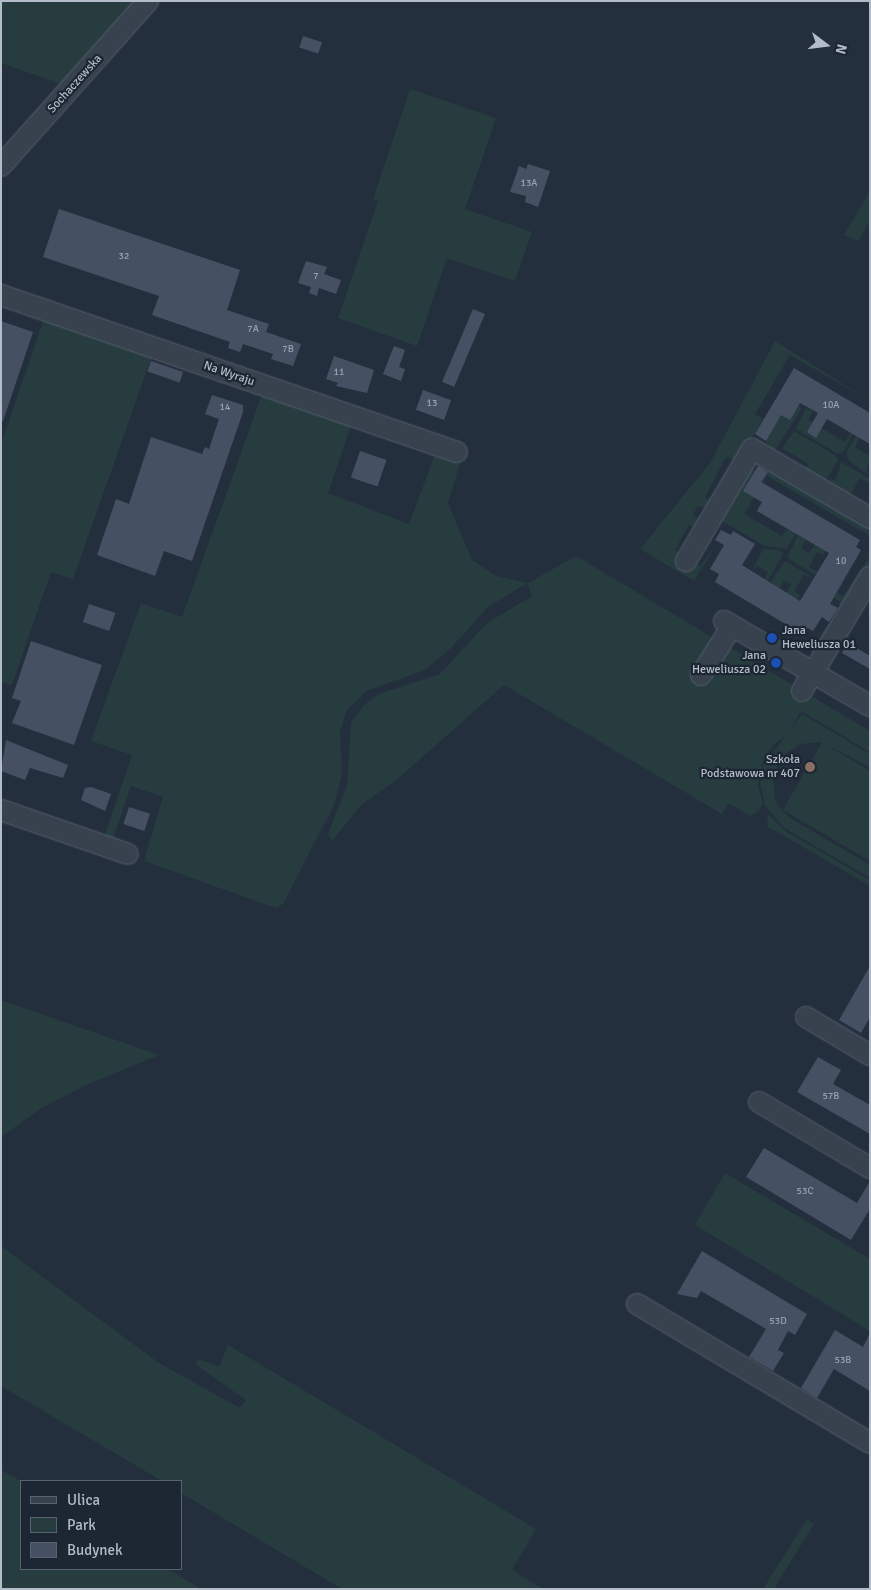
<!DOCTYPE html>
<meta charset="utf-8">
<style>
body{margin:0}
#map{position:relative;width:871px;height:1590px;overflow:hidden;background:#242f3e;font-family:Signika,sans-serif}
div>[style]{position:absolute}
.green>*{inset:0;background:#263c3f}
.building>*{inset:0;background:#455162;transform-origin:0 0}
.roads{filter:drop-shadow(0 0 1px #565f6c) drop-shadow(0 0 1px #565f6c)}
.minor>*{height:20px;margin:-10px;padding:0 10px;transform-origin:10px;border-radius:10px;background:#38414e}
.dots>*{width:14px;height:14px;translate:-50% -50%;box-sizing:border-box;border:2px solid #1d2633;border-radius:50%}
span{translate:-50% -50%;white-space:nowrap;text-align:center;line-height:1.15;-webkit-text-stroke:4.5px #1d2633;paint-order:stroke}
.number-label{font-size:10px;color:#98a1af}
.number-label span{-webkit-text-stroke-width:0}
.street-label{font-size:12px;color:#b4bcc9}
.poi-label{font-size:12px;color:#b4bcc9}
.left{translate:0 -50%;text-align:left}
.right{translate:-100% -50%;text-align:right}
.frame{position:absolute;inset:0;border:2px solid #b4bcc9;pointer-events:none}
.legend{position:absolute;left:20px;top:1480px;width:162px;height:90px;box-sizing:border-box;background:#1d2633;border:1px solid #59626f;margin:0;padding:6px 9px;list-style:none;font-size:15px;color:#b4bcc9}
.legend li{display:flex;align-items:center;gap:10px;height:25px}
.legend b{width:25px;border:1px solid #59626f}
.north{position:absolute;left:801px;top:20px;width:50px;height:50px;-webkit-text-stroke:4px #1d2633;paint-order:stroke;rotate:105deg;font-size:14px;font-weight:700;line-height:20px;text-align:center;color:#b4bcc9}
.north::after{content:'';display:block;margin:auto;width:18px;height:22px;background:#b4bcc9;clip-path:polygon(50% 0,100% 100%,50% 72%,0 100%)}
</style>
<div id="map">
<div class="green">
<div style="clip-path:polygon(1px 1px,138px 1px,64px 85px,1px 63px)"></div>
<div style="clip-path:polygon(410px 89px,496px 118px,465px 209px,532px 232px,515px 281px,447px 258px,417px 346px,338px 318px,378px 201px,373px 199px)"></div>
<div style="clip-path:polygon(870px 191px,870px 220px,858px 241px,844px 235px)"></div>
<div style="clip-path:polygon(44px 319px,153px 353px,73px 579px,51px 572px,12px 685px,1px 682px,1px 444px)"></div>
<div style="clip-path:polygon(775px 341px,870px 401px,790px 355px,755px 414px,763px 419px,739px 461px,726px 457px,705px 498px,714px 503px,706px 508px,698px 506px,693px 514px,699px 520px,698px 530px,689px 525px,675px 550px,700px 566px,716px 545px,694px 581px,640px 549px,710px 463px)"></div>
<div style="clip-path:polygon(264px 389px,353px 420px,328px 493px,409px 524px,436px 452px,461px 460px,448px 503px,472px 560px,496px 576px,528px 583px,576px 556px,870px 731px,870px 752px,801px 711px,788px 734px,774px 744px,764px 759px,758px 785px,763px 804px,758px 812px,750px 816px,729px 803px,722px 814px,504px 685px,394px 782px,362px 804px,332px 841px,328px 834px,347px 785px,351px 723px,365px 704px,379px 694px,440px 674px,487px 623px,532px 596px,527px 583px,488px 607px,452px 647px,425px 670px,366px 691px,347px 710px,340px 731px,342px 775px,334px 805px,283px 904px,276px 908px,144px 861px,163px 797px,131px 786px,114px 836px,117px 842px,104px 837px,132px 755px,91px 741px,141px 603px,182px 617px)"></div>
<div style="clip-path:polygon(798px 405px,802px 408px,774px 452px,765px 441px,781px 415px)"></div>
<div style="clip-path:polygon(805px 409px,813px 411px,808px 420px,845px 442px,850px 433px,853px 434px,843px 452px,838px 454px,796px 429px)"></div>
<div style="clip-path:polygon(794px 431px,836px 456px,838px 460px,825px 482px,803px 472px,808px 464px,782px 448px)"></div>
<div style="clip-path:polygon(856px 436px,860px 438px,855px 447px,870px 456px,866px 471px,870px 476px,849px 461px,846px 453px)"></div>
<div style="clip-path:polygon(841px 462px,870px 479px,869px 483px,860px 478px,849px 497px,827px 487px,831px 479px,835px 481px)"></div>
<div style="clip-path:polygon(751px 468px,765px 476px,770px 469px,870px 528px,870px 536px,767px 476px,744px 514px,782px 536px,787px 529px,796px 534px,786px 549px,765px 546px,720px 520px)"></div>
<div style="clip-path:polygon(798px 535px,806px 540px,801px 549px,809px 553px,815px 545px,826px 550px,823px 555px,817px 552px,809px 567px,817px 572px,816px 575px,787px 558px)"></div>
<div style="clip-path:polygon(763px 549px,779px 550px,783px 554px,767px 582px,764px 580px,768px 572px,757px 566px,752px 571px)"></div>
<div style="clip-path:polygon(870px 556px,870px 566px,818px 655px,814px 652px,821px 635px,839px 609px,840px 602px,834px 598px,837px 593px,843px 596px)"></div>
<div style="clip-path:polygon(785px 561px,814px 578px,804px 575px,794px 591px,800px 595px,796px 601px,786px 593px,791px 584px,784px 580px,779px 589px,770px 583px)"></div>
<div style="clip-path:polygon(802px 714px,870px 754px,870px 767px,823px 743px,870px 771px,870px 861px,783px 810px,822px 742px,801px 744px,782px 756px,773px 776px,775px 798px,780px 808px,790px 818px,870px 865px,870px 878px,784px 828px,765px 805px,760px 784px,763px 766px)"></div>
<div style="clip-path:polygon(768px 814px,787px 832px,870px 880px,870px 886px,767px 826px)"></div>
<div style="clip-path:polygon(1px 1000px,159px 1055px,86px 1085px,42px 1108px,1px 1137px)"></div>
<div style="clip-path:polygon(725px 1173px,870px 1259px,870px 1331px,695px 1225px)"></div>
<div style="clip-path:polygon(1px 1246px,159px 1363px,240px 1408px,246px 1400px,195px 1364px,199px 1359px,219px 1367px,228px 1345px,536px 1529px,512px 1570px,543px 1589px,342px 1589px,181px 1493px,181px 1481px,162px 1481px,1px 1386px)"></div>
<div style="clip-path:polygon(1px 1470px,21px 1481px,21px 1569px,168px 1569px,201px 1589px,1px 1589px)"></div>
<div style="clip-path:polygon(807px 1519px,814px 1524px,774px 1589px,763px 1589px)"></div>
</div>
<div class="building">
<div style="left:303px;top:36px;width:20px;height:12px;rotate:18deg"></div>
<div style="clip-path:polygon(528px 164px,550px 171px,538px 207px,525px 202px,526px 196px,510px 192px,519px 166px,526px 169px)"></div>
<div style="clip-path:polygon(59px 209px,240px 270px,227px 310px,269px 324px,266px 332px,301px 344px,293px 366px,271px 359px,273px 354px,243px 344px,240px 352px,228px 348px,230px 342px,152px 315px,159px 296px,43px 257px)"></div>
<div style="clip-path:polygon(306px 261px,327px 267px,324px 274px,341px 280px,336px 294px,319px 288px,317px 296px,309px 293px,311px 287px,298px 283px)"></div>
<div style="left:473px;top:309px;width:13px;height:79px;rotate:23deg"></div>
<div style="clip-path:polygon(1px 321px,33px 332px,3px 421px,1px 421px)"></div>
<div style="clip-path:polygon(394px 346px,405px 350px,399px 367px,405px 369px,401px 381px,383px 374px)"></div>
<div style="clip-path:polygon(334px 356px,374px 370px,367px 393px,336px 386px,338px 383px,326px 379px)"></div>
<div style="left:151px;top:361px;width:34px;height:11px;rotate:19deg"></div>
<div style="clip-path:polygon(794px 368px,870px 413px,870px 444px,827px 419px,816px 438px,807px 432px,818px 413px,800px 403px,790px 420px,781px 415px,766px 441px,755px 434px)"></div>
<div style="left:423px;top:390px;width:30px;height:21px;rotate:20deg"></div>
<div style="clip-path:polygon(212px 395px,243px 405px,243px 412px,192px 561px,164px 551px,155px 576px,97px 555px,116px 499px,129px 504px,151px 437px,202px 454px,205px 447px,209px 449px,219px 419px,205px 414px)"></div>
<div style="left:360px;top:451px;width:28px;height:28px;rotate:19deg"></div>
<div style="clip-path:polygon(758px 466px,768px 472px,761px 482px,860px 540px,856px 547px,861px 550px,830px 604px,838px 608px,829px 622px,822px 617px,813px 631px,808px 628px,804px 635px,715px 582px,719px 574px,710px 569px,724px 545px,715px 540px,721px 530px,731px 535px,733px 531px,755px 544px,742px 565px,800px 601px,829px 553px,757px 511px,762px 502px,743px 491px)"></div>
<div style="left:89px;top:604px;width:28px;height:19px;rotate:19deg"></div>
<div style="clip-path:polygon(31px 641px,102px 665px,74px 745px,12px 723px,21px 701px,12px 698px)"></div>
<div style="clip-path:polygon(848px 643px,870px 656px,870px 669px,842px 653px)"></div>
<div style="clip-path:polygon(6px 740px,68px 765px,63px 778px,30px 768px,25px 780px,1px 771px)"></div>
<div style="clip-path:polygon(91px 787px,111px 794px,105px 811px,81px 800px,85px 788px)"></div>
<div style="left:129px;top:807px;width:22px;height:18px;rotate:18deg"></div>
<div style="clip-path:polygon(870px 966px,870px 1017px,861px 1033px,839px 1020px)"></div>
<div style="clip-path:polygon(818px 1057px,841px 1070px,833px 1084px,870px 1105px,870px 1134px,797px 1092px)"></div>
<div style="clip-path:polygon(764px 1148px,857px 1203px,870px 1181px,870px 1209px,851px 1240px,746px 1177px)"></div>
<div style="clip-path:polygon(702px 1251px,807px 1314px,795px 1335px,788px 1331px,778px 1350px,784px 1353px,773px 1371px,749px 1357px,766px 1329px,701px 1291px,697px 1298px,677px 1294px)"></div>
<div style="clip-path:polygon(835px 1330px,863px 1347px,870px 1333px,870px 1391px,834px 1369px,817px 1398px,801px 1388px)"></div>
</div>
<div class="roads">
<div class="minor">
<div style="left:1px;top:166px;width:221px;rotate:-48.3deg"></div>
<div style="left:1px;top:295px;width:482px;rotate:19deg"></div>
<div style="left:686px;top:561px;width:130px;rotate:-59.5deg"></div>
<div style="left:752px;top:449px;width:137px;rotate:30.3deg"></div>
<div style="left:724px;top:621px;width:169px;rotate:30.2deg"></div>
<div style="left:813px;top:673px;width:112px;rotate:-59.3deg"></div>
<div style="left:701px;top:675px;width:58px;rotate:-57.7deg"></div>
<div style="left:802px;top:691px;width:21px;rotate:-61deg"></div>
<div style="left:1px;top:810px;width:134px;rotate:19.1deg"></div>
<div style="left:806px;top:1017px;width:74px;rotate:30.7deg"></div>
<div style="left:759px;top:1102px;width:129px;rotate:30.7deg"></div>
<div style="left:637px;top:1304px;width:271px;rotate:30.8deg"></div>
</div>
</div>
<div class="dots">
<div style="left:772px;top:638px;background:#1a4fb4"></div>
<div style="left:776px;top:663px;background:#1a4fb4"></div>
<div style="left:810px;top:767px;background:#8d6e63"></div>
</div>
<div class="number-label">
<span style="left:529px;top:184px">13A</span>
<span style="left:124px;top:257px">32</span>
<span style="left:316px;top:277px">7</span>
<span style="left:253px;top:330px">7A</span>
<span style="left:288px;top:350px">7B</span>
<span style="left:339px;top:373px">11</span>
<span style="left:432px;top:404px">13</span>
<span style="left:831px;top:406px">10A</span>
<span style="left:225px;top:408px">14</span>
<span style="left:841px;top:562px">10</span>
<span style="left:831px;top:1097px">57B</span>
<span style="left:805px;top:1192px">53C</span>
<span style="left:778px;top:1322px">53D</span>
<span style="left:843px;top:1361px">53B</span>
</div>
<div class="street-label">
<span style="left:75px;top:84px;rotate:-48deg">Sochaczewska</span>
<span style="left:229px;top:374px;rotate:19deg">Na Wyraju</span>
</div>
<div class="poi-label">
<span class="left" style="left:782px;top:638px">Jana<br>Heweliusza 01</span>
<span class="right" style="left:766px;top:663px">Jana<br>Heweliusza 02</span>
<span class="right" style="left:800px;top:767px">Szkoła<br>Podstawowa nr 407</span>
</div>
<div class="frame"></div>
<ul class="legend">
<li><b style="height:6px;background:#38414e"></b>Ulica</li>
<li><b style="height:14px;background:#263c3f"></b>Park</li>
<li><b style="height:14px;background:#455162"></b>Budynek</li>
</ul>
<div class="north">N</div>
</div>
